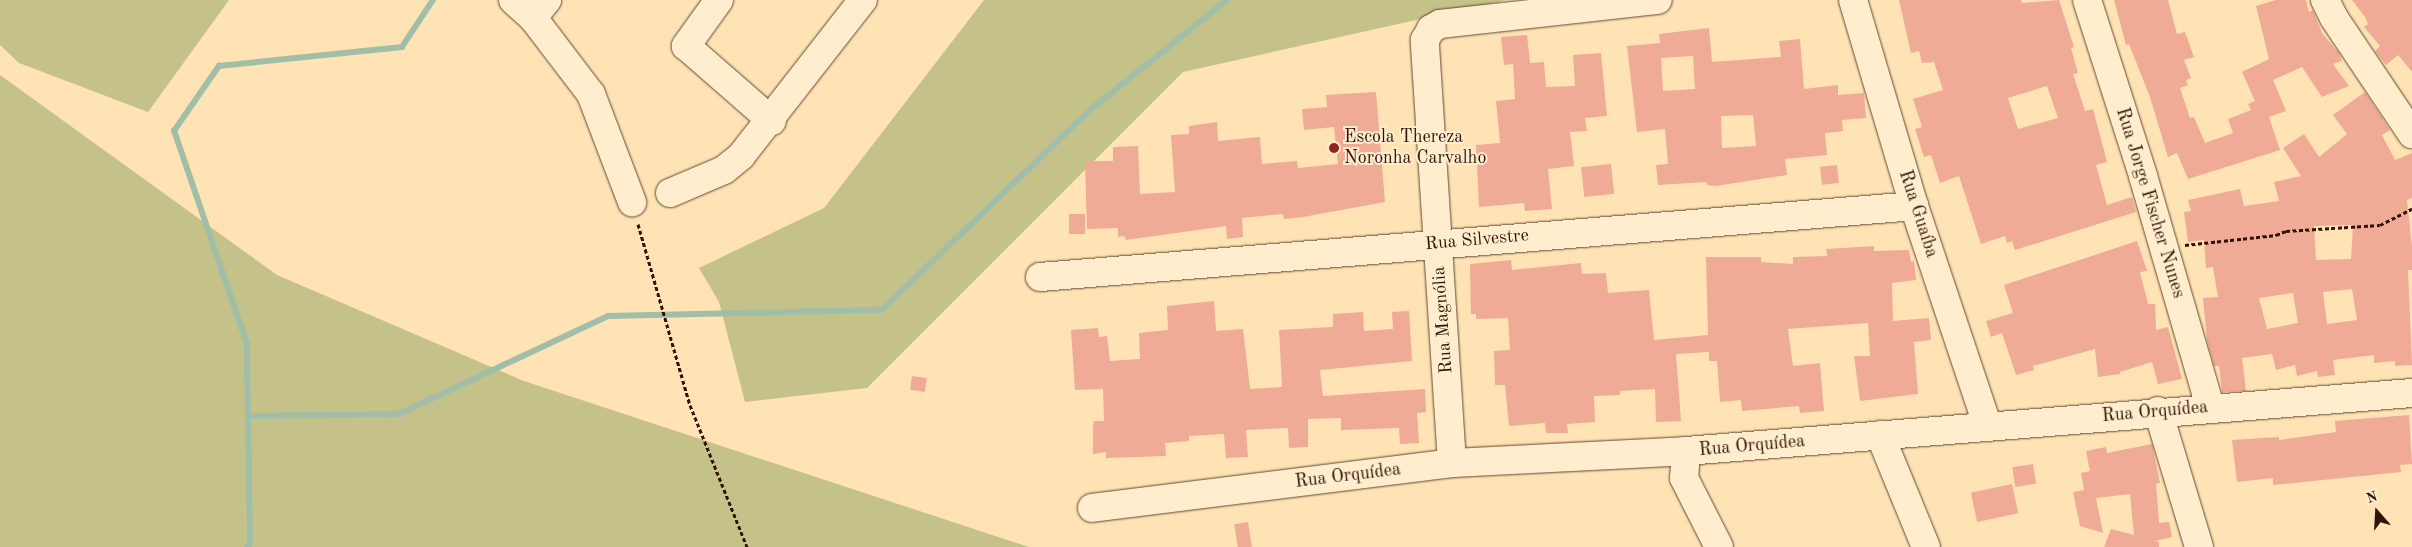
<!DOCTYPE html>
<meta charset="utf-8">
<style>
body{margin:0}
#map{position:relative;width:2412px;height:547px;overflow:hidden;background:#ffe3b4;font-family:"Old Standard TT",serif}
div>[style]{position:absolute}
.green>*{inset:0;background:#c5c289}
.stream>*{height:5.5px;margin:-2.75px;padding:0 2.75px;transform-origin:2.75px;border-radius:2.75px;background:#a1bea9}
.building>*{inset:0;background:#efab95;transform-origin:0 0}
.path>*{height:3px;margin-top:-1.5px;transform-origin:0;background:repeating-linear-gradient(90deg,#301206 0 4px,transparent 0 6.5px)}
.roads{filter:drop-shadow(0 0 1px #644632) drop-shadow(0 0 1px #644632)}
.minor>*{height:28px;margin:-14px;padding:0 14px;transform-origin:14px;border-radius:14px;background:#ffedce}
.dots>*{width:14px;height:14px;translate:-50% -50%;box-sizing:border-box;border:2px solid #ffedce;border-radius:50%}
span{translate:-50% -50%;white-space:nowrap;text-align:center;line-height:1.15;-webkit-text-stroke:4px #ffedce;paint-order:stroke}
.poi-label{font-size:18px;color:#301206}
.left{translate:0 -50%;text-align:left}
.street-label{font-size:18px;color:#301206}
.north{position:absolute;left:2352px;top:487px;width:50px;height:50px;-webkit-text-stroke:4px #ffedce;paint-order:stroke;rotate:341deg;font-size:14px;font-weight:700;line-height:20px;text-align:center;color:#301206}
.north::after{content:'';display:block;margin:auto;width:18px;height:22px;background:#301206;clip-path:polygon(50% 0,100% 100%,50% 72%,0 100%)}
</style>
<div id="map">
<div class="green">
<div style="clip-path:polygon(0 0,229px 0,148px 112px,19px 63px,0 45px)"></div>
<div style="clip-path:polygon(984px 0,1506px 0,1183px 72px,867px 388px,745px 402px,719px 302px,699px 268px,824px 208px)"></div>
<div style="clip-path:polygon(0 75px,277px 275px,524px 381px,1029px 547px,0 547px)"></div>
</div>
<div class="stream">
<div style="left:248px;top:416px;width:151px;rotate:-0.8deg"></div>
<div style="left:399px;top:414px;width:231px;rotate:-25.1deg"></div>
<div style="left:608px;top:316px;width:274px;rotate:-1.3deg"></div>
<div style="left:882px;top:310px;width:287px;rotate:-43.9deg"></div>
<div style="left:1089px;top:111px;width:177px;rotate:-38.8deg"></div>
<div style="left:247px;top:547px;width:4px;rotate:-45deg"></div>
<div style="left:250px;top:544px;width:200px;rotate:-90.9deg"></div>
<div style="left:247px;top:344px;width:225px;rotate:-108.9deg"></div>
<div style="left:174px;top:131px;width:79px;rotate:-55.3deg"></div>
<div style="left:219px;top:66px;width:184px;rotate:-5.9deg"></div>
<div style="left:402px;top:47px;width:56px;rotate:-56.6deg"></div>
</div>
<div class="building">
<div style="clip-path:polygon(evenodd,1899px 0,2021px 0,2022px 3px,2059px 0,2074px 47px,2071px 48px,2078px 73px,2073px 74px,2085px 111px,2093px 109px,2107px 162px,2096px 165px,2107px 205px,2132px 197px,2136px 212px,2015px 250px,2012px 241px,2007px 243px,2005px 236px,1981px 244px,1959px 176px,1940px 183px,1931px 155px,1924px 157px,1915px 129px,1922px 127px,1913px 99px,1943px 90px,1934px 62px,1922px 63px,1919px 51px,1911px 53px,1899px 0,2047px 86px,2058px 118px,2018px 129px,2008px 98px,2047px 86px)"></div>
<div style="clip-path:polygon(2114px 0,2168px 0,2177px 34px,2185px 32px,2194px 57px,2184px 60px,2191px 78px,2186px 80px,2188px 85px,2180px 88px,2190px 118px,2194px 117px,2205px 143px,2233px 133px,2228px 119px,2251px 110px,2248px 104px,2255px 101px,2242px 72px,2269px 59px,2256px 6px,2276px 0,2306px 0,2309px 12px,2313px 10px,2322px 33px,2339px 53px,2342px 61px,2333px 64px,2349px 86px,2322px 97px,2302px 67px,2273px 80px,2286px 111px,2269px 117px,2280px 150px,2188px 179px,2177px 153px,2168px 157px,2150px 97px,2129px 44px,2126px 45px)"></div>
<div style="clip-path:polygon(2352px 0,2412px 0,2412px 72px,2398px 55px,2386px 65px,2375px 51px,2380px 46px,2364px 27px,2368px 24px,2365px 17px)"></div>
<div style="clip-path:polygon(evenodd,1709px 28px,1712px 62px,1781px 57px,1779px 41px,1800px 39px,1804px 89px,1838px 85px,1838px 95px,1864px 93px,1866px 118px,1842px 120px,1843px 131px,1825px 133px,1827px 155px,1785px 159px,1787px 175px,1716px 186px,1707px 185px,1706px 182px,1658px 185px,1656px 165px,1668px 164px,1665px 129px,1637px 132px,1627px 46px,1660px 43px,1659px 34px,1709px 28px,1693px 56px,1695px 89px,1663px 91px,1661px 58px,1693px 56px,1709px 28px,1753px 115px,1756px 146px,1722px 148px,1721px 116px,1753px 115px)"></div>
<div style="clip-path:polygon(1527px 35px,1530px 63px,1544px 62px,1546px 87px,1575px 86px,1573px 55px,1601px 53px,1607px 116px,1585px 118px,1587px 131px,1570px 132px,1574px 166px,1548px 169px,1552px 209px,1525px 211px,1524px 203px,1479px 207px,1476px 145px,1500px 143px,1496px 101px,1515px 99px,1513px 64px,1504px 65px,1501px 37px)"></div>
<div style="clip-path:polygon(1376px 92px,1385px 202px,1303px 217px,1284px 219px,1283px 214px,1242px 218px,1243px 237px,1227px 239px,1226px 226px,1126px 240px,1124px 236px,1118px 237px,1118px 228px,1087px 229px,1085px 161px,1113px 161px,1113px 147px,1138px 146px,1140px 194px,1175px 192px,1171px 135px,1189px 134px,1189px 126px,1217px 122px,1218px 141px,1260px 137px,1262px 164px,1297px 161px,1298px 168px,1338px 164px,1334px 127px,1304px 130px,1302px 109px,1327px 107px,1326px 95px)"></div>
<div style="clip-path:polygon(evenodd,2365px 92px,2390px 130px,2382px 135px,2395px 160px,2412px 153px,2412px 198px,2407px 200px,2412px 247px,2412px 270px,2408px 270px,2412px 365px,2395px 366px,2395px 361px,2374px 363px,2374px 355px,2333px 360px,2335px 375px,2318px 377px,2317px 371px,2297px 376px,2295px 365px,2276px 370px,2272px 354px,2242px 358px,2246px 391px,2222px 392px,2219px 366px,2214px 366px,2207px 340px,2203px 298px,2218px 297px,2213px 267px,2206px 268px,2204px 240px,2188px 242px,2184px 212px,2191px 211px,2188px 200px,2240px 189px,2244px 206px,2279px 201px,2274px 182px,2301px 176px,2283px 148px,2304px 134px,2319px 157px,2347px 134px,2333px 115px,2365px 92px,2353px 225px,2351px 259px,2316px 260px,2314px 226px,2353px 225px,2365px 92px,2352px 289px,2357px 320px,2327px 324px,2323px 292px,2352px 289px,2365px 92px,2293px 293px,2298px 323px,2267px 329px,2259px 298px,2293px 293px)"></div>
<div style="left:1611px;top:164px;width:30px;height:30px;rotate:84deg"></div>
<div style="left:1837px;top:165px;width:18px;height:17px;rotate:84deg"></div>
<div style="left:1069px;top:214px;width:16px;height:20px"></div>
<div style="clip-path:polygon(2137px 241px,2147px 271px,2140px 272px,2148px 304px,2155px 304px,2156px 330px,2168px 327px,2182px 379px,2158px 384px,2152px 362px,2120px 372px,2120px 374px,2098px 377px,2095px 349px,2033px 366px,2034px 370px,2016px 375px,2002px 333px,1991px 337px,1986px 321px,2013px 313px,2004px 285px)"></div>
<div style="clip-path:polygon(1874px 246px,1874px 251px,1909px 250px,1911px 262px,1914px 261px,1916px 280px,1892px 283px,1893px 321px,1929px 318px,1931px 340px,1914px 342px,1918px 394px,1860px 401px,1854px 356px,1870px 356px,1868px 323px,1788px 329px,1793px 366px,1820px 363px,1824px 411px,1800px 413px,1799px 406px,1742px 411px,1741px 400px,1720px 402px,1717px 361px,1709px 361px,1709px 352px,1676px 354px,1681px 421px,1656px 422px,1655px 389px,1620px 391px,1620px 395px,1594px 396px,1595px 422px,1567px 424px,1568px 433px,1546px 433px,1545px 423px,1509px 426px,1505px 385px,1495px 385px,1494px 351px,1510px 350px,1508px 318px,1476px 319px,1476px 314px,1471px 314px,1470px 264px,1511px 260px,1512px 270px,1581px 263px,1582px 274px,1606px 273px,1608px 293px,1649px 290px,1654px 340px,1708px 335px,1706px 257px,1761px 257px,1761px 262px,1793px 264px,1793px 257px,1827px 256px,1826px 249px)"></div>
<div style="clip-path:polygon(1214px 301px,1216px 331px,1243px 329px,1250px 389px,1282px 387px,1279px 330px,1333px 327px,1333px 314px,1363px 312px,1364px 331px,1393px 329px,1392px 312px,1409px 311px,1412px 361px,1320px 370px,1323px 396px,1425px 389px,1426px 412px,1417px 413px,1419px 443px,1400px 444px,1399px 428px,1341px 430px,1341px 418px,1308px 419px,1308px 447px,1289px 448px,1288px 428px,1246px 430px,1248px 457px,1226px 458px,1224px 434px,1189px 436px,1189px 441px,1165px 443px,1166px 456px,1106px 458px,1106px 452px,1093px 454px,1093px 425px,1094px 421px,1104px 421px,1103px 389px,1075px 390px,1071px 330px,1098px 328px,1099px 337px,1107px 336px,1110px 361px,1140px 359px,1139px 333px,1168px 330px,1167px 306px)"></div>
<div style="left:912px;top:376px;width:15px;height:14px;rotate:8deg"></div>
<div style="clip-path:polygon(2409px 415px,2412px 464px,2400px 465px,2401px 472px,2273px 485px,2273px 478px,2237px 482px,2232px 440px,2279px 437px,2279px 440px,2336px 432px,2335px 421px)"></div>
<div style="clip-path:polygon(2152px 444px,2160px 483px,2156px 484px,2159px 523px,2169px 522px,2172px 537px,2155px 541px,2159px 542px,2159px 547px,2104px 547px,2111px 529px,2134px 535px,2130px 494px,2096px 498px,2103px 533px,2080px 526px,2073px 492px,2084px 490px,2081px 473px,2090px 471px,2086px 451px,2106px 447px,2107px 453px)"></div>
<div style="left:2033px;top:464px;width:20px;height:21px;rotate:81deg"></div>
<div style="left:2012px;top:484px;width:30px;height:42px;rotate:78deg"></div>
<div style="left:1248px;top:522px;width:25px;height:14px;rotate:81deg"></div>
</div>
<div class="path">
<div style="left:638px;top:224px;width:188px;rotate:74deg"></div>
<div style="left:690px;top:405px;width:153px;rotate:68.1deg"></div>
<div style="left:2185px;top:245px;width:92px;rotate:-6.3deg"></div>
<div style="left:2276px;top:235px;width:11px;rotate:-22deg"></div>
<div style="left:2286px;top:231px;width:94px;rotate:-3.7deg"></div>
<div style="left:2380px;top:225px;width:36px;rotate:-27deg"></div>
</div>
<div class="roads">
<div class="minor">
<div style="left:513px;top:0;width:27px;rotate:42deg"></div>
<div style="left:533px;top:18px;width:96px;rotate:52.7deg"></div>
<div style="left:591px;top:94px;width:116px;rotate:69.2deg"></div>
<div style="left:719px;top:0;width:57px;rotate:125.7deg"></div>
<div style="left:686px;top:46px;width:114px;rotate:41.1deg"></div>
<div style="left:1853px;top:0;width:215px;rotate:73.5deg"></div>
<div style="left:1914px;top:206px;width:233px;rotate:71.5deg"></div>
<div style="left:2087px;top:0;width:185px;rotate:72.3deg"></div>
<div style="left:2143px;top:176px;width:241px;rotate:73.8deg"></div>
<div style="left:2325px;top:0;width:20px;rotate:63deg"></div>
<div style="left:2334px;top:18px;width:140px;rotate:56.1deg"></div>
<div style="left:533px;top:18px;width:23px;rotate:-52deg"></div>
<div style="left:670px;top:193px;width:59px;rotate:-23.1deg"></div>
<div style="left:724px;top:170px;width:22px;rotate:-39deg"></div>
<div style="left:741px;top:156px;width:198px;rotate:-52deg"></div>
<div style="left:1040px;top:277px;width:877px;rotate:-4.64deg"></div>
<div style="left:2158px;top:411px;width:142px;rotate:73.2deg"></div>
<div style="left:1880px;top:435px;width:121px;rotate:67.7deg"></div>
<div style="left:1686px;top:451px;width:27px;rotate:94deg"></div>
<div style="left:1684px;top:478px;width:77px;rotate:63.1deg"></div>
<div style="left:1452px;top:463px;width:424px;rotate:-93.7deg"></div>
<div style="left:1425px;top:40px;width:13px;rotate:-61deg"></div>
<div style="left:1431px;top:29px;width:10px;rotate:-29deg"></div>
<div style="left:1440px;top:24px;width:219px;rotate:-6.3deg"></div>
<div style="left:1092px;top:508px;width:363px;rotate:-7.1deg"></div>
<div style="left:1452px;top:463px;width:234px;rotate:-2.9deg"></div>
<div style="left:1686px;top:451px;width:728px;rotate:-4.57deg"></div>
</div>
</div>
<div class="dots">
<div style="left:1334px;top:148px;background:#8f2418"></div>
</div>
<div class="poi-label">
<span class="left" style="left:1344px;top:148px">Escola Thereza<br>Noronha Carvalho</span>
</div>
<div class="street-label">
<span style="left:2150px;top:203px;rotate:73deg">Rua Jorge Fischer Nunes</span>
<span style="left:1918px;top:214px;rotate:72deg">Rua Guaíba</span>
<span style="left:1477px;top:240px;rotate:-5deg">Rua Silvestre</span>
<span style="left:1443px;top:320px;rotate:-94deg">Rua Magnólia</span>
<span style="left:2155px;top:412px;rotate:-5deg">Rua Orquídea</span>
<span style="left:1752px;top:446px;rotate:-5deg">Rua Orquídea</span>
<span style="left:1348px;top:476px;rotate:-7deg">Rua Orquídea</span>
</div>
<div class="north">N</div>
</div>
